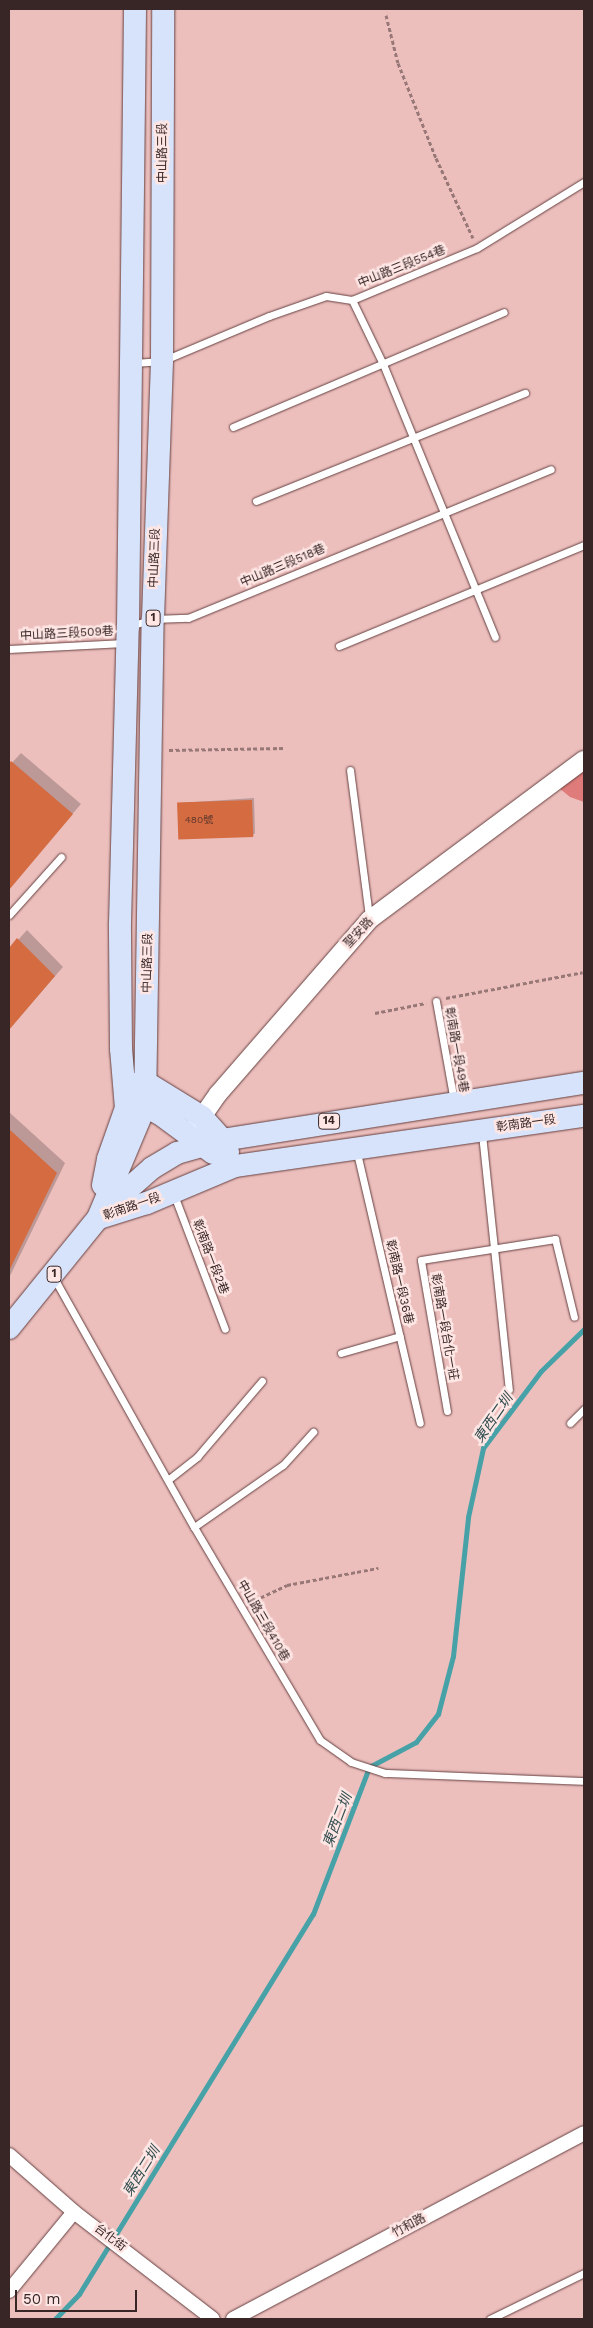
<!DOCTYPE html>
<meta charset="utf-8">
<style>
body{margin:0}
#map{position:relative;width:593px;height:2328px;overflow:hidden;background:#ecbfbd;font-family:"Work Sans","Noto Sans TC",sans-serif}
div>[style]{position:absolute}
.green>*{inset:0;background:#df7c7b}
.shadow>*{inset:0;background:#0003}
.stream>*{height:5px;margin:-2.5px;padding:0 2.5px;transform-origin:2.5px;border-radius:2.5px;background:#47a2a8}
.building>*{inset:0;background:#d46b41;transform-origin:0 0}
.path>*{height:3px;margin-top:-1.5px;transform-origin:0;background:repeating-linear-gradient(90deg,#987876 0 4px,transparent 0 6.5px)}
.roads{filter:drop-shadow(0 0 1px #664140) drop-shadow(0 0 1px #664140)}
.service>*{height:7px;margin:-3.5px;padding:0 3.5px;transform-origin:3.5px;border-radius:3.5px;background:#fff}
.minor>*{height:14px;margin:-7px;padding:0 7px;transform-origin:7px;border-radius:7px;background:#fff}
.tertiary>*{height:18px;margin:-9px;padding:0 9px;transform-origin:9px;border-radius:9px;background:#fff}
.primary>*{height:22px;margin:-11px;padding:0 11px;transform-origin:11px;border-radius:11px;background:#d6e3fb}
span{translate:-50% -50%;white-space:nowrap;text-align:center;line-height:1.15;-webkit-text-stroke:5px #fee6e4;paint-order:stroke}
.number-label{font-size:10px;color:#5e372c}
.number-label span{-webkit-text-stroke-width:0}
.shield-label span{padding:1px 4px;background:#fee6e4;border:1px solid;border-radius:4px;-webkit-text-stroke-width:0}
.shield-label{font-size:11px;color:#372625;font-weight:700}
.street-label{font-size:12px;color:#372625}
.water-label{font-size:14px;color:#304d4f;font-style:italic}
.frame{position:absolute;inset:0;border:10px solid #372625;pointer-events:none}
.scale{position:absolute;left:15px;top:2290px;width:122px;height:22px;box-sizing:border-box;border:2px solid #372625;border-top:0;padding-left:6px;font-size:15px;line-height:18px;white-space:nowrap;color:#372625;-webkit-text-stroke:4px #fee6e4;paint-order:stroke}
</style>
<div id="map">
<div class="green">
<div style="clip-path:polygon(584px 760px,584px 802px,570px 797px,553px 783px)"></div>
</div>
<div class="shadow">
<div style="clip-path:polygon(21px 753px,81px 804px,9px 888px,9px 766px)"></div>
<div style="clip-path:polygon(254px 798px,255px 833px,252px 836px,179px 803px)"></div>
<div style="clip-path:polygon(27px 930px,63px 967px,9px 1029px,9px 950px)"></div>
<div style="clip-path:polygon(9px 1112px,65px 1163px,9px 1278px)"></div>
</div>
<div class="stream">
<div style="left:55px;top:2319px;width:35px;rotate:-46deg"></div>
<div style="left:79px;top:2294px;width:446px;rotate:-58.4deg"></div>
<div style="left:313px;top:1914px;width:157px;rotate:-69.1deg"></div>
<div style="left:369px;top:1767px;width:53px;rotate:-28deg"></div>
<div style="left:416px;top:1742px;width:36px;rotate:-52deg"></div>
<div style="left:438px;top:1714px;width:60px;rotate:-75.5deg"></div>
<div style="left:453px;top:1656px;width:140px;rotate:-83.8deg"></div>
<div style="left:468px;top:1517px;width:71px;rotate:-77.7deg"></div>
<div style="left:483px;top:1448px;width:96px;rotate:-53deg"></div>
<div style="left:541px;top:1371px;width:60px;rotate:-44.3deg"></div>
</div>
<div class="building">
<div style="clip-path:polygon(11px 761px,73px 814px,9px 890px,9px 764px)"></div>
<div style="left:252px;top:800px;width:37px;height:75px;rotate:88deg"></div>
<div style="clip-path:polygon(17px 938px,55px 976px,9px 1030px,9px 948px)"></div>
<div style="clip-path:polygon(9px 1129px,57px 1173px,9px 1271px)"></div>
</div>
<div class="path">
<div style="left:386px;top:15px;width:49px;rotate:76deg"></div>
<div style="left:398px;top:63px;width:102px;rotate:68.2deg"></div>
<div style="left:436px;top:158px;width:88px;rotate:65.2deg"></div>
<div style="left:169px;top:750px;width:117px;rotate:-1deg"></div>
<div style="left:446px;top:998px;width:139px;rotate:-10.7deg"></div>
<div style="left:375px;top:1013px;width:52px;rotate:-11.1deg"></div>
<div style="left:249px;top:1603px;width:42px;rotate:-25.3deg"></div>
<div style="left:287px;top:1585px;width:93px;rotate:-10.6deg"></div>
</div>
<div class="roads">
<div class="service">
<div style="left:352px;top:300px;width:71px;rotate:64.2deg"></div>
<div style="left:383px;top:364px;width:295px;rotate:67.7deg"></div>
<div style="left:134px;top:363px;width:28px;rotate:-4deg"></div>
<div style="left:162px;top:361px;width:116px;rotate:-22.8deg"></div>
<div style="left:269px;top:316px;width:60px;rotate:-19.3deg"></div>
<div style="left:326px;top:296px;width:26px;rotate:9deg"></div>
<div style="left:352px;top:300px;width:135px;rotate:-22.6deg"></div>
<div style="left:477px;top:248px;width:126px;rotate:-31.7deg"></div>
<div style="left:233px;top:427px;width:294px;rotate:-23deg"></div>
<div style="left:256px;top:501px;width:290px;rotate:-21.9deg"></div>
<div style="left:130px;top:626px;width:24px;rotate:-17deg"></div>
<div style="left:153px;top:619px;width:35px;rotate:-2deg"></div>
<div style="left:188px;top:618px;width:392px;rotate:-22.3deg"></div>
<div style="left:339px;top:646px;width:265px;rotate:-22.4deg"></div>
<div style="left:9px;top:649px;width:115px;rotate:-3deg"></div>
<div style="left:350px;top:770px;width:148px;rotate:82.6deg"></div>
<div style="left:9px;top:915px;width:78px;rotate:-48.1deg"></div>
<div style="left:436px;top:1001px;width:102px;rotate:79.8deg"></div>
<div style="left:482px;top:1134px;width:257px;rotate:84deg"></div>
<div style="left:357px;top:1153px;width:277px;rotate:76.9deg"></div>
<div style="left:174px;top:1195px;width:143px;rotate:69.2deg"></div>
<div style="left:54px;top:1278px;width:286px;rotate:60.7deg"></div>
<div style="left:194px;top:1527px;width:247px;rotate:59.4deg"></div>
<div style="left:320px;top:1740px;width:38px;rotate:35deg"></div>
<div style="left:351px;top:1762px;width:36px;rotate:18deg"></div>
<div style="left:385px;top:1773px;width:199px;rotate:2.3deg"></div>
<div style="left:341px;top:1353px;width:61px;rotate:-16.1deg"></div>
<div style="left:447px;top:1411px;width:153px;rotate:-99.8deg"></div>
<div style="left:421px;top:1260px;width:136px;rotate:-8.9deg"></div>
<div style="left:555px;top:1239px;width:80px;rotate:76.3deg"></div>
<div style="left:570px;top:1423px;width:20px;rotate:-45deg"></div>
<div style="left:169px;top:1479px;width:36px;rotate:-38deg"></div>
<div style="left:197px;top:1457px;width:100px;rotate:-49.5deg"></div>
<div style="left:194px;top:1527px;width:108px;rotate:-34.9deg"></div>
<div style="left:283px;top:1465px;width:45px;rotate:-47.7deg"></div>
<div style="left:490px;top:2319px;width:105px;rotate:-26.1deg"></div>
</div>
<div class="minor">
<div style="left:9px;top:2155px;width:86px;rotate:41.2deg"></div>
<div style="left:74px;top:2212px;width:175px;rotate:37.6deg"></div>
<div style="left:9px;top:2291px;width:102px;rotate:-50.6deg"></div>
<div style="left:233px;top:2319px;width:397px;rotate:-27.9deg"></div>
</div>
<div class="tertiary">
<div style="left:195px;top:1127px;width:40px;rotate:-55.1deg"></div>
<div style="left:218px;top:1094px;width:230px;rotate:-49deg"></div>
<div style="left:369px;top:920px;width:268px;rotate:-36.7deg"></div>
</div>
<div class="primary">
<div style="left:135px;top:1084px;width:12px;rotate:-5deg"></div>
<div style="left:147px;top:1083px;width:65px;rotate:31.7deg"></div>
<div style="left:202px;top:1117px;width:31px;rotate:48deg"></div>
<div style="left:223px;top:1140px;width:13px;rotate:67deg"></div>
<div style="left:130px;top:1107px;width:15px;rotate:-4deg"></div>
<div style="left:145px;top:1106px;width:17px;rotate:28deg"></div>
<div style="left:160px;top:1114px;width:66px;rotate:36.3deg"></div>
<div style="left:103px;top:1185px;width:26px;rotate:-79deg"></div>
<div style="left:108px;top:1159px;width:54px;rotate:-70.6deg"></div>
<div style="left:126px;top:1108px;width:59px;rotate:-94.8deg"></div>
<div style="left:121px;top:1049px;width:126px;rotate:-90.5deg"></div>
<div style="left:120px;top:923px;width:296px;rotate:-88.5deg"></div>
<div style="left:128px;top:627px;width:618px;rotate:-89.35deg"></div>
<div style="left:110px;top:1205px;width:56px;rotate:-41.4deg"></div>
<div style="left:152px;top:1168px;width:29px;rotate:-31deg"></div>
<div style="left:177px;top:1153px;width:48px;rotate:-15.8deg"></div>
<div style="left:223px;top:1140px;width:365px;rotate:-9deg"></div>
<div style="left:99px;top:1218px;width:50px;rotate:-17.4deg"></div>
<div style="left:147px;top:1203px;width:95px;rotate:-22.8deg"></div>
<div style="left:235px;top:1166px;width:353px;rotate:-8.2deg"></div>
<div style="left:9px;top:1328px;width:141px;rotate:-51deg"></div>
<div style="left:98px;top:1218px;width:121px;rotate:-67.2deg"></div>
<div style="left:145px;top:1106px;width:487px;rotate:-89.1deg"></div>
<div style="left:153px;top:619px;width:258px;rotate:-88deg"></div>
<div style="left:162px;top:361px;width:352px;rotate:-89.8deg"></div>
</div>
</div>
<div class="number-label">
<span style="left:199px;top:820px">480號</span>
</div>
<div class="shield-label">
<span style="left:153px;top:618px">1</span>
<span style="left:329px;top:1121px">14</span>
<span style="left:54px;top:1274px">1</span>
</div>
<div class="street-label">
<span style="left:163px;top:153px;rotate:-90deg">中山路三段</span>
<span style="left:402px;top:267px;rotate:-22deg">中山路三段554巷</span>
<span style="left:155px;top:558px;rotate:-88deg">中山路三段</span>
<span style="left:283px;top:566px;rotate:-23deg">中山路三段518巷</span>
<span style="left:67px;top:634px;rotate:-3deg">中山路三段509巷</span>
<span style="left:359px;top:933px;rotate:-47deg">聖安路</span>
<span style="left:148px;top:963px;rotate:-89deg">中山路三段</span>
<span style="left:456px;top:1050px;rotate:80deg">彰南路一段49巷</span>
<span style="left:526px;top:1124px;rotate:-8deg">彰南路一段</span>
<span style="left:132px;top:1207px;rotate:-19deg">彰南路一段</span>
<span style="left:210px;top:1257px;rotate:69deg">彰南路一段2巷</span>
<span style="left:399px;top:1282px;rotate:77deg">彰南路一段36巷</span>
<span style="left:444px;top:1327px;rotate:80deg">彰南路一段台化一莊</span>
<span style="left:263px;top:1621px;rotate:60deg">中山路三段410巷</span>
<span style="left:409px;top:2226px;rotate:-28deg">竹和路</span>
<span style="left:110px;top:2238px;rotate:37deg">台化街</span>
</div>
<div class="water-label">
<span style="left:493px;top:1418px;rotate:-55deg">東西二圳</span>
<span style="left:337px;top:1820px;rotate:-69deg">東西二圳</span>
<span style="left:141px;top:2171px;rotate:-58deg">東西二圳</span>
</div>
<div class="frame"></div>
<div class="scale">50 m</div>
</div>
